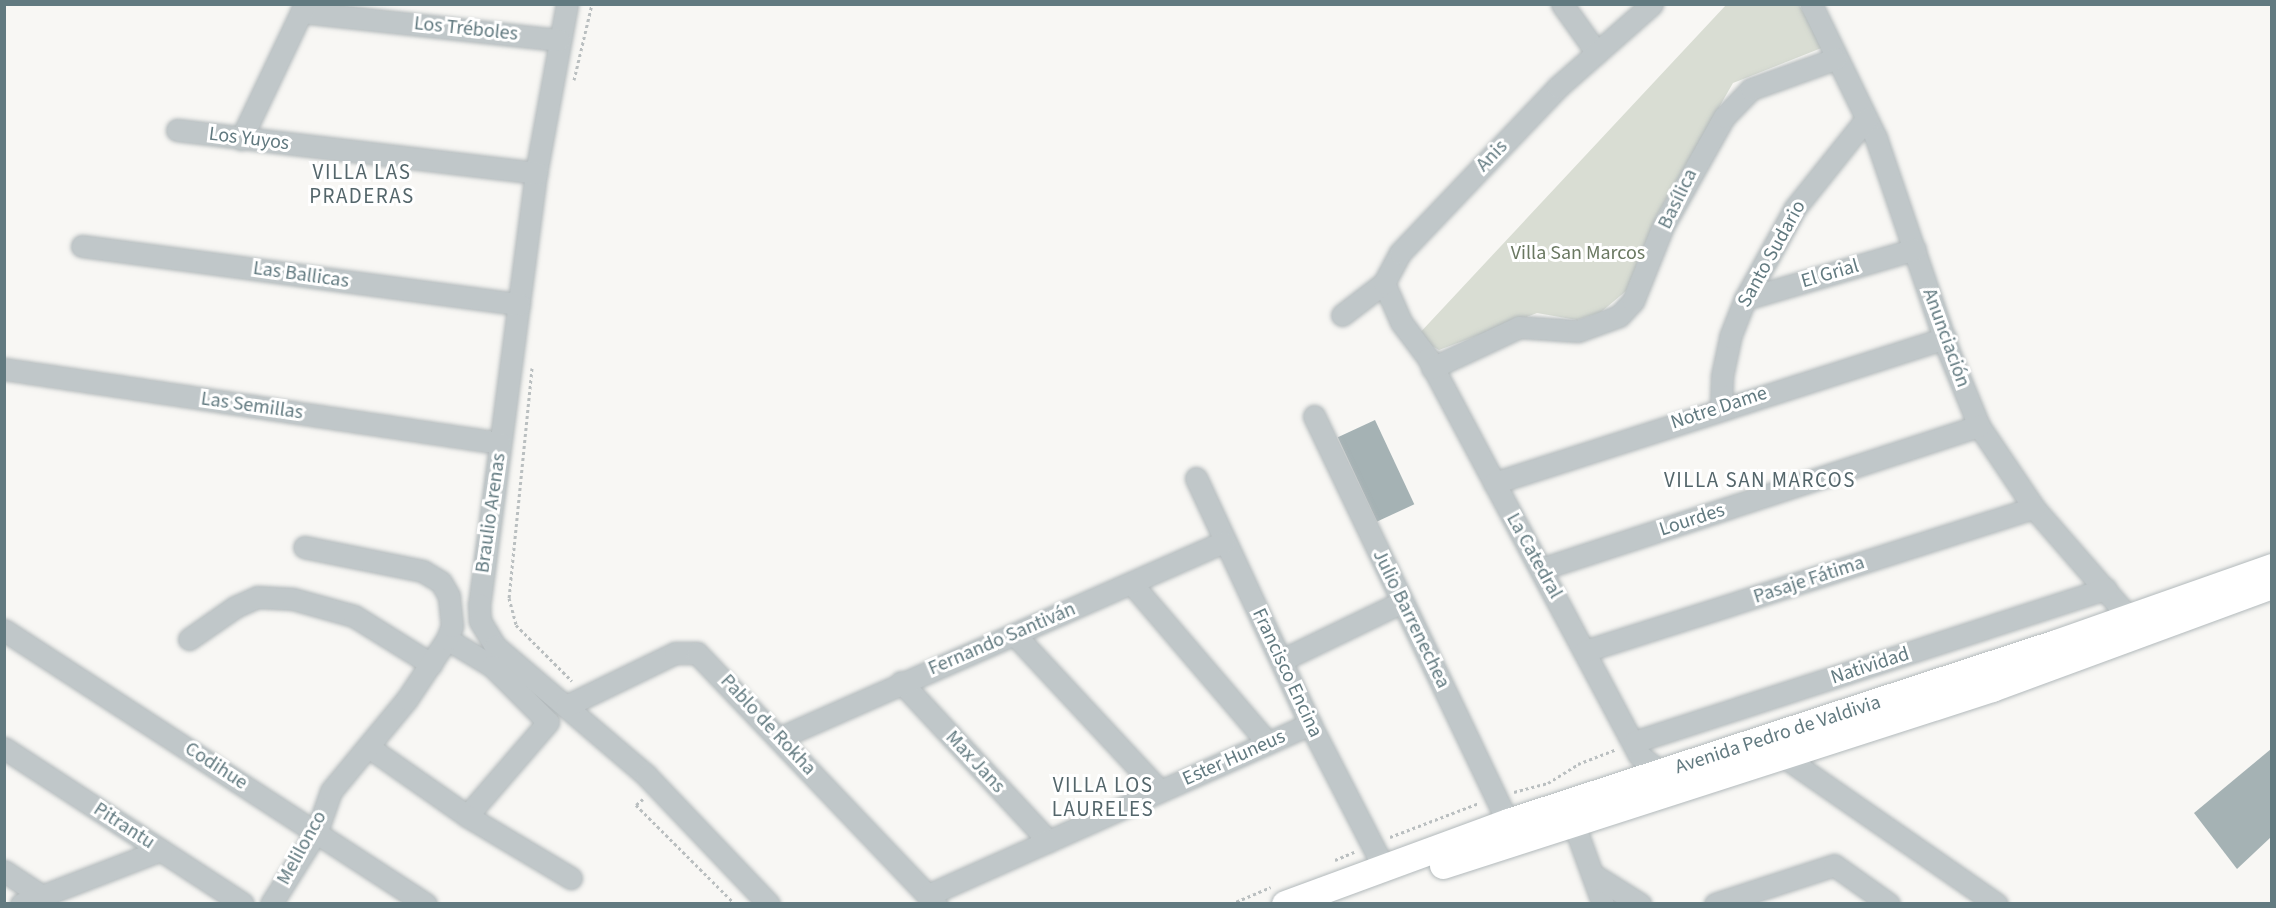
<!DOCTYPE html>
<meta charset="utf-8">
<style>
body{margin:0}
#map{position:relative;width:2276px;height:908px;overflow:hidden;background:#f8f7f4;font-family:"Source Sans 3",sans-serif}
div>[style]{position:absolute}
.green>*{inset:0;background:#d9ddd3}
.building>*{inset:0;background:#a5b2b4;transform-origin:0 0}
.path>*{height:3px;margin-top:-1.5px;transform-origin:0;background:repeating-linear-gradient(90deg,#babfc0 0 3px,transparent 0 6px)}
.roads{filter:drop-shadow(0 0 2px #b2b9bb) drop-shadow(0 0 2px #b2b9bb)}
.minor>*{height:21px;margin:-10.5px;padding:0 10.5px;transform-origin:10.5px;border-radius:10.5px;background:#c0c7c9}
.major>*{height:27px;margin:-13.5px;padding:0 13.5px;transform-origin:13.5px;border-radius:13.5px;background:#fff}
span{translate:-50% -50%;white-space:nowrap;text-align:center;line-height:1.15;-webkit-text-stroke:6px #fff;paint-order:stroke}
.street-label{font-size:20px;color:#627a80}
.park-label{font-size:20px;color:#6a7861}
.neighbourhood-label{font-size:21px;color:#54666b;letter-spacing:1.5px}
.frame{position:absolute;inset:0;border:6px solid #627a80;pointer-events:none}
</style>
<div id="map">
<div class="green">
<div style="clip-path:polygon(1726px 5px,1799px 5px,1824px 47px,1733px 83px,1656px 217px,1626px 291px,1601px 312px,1577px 320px,1537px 313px,1439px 350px,1416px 337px)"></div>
</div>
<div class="building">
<div style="left:1375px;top:420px;width:93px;height:41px;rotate:65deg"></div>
<div style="clip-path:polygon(2271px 749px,2271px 837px,2237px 869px,2194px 813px)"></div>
</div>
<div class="path">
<div style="left:574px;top:80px;width:78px;rotate:-76.7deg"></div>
<div style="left:532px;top:368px;width:231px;rotate:95.7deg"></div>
<div style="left:509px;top:598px;width:28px;rotate:75deg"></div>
<div style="left:516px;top:625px;width:79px;rotate:45deg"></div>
<div style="left:1514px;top:792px;width:35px;rotate:-15deg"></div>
<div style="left:1548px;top:783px;width:36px;rotate:-32deg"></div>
<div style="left:1578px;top:764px;width:40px;rotate:-21deg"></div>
<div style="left:643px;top:799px;width:9px;rotate:139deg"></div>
<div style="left:636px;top:805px;width:140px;rotate:45deg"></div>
<div style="left:1390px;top:837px;width:95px;rotate:-20.9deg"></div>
<div style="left:1335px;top:860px;width:21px;rotate:-23deg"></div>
<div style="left:1231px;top:904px;width:43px;rotate:-23deg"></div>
</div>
<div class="roads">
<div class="minor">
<div style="left:567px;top:4px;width:172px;rotate:100.4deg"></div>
<div style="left:536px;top:173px;width:435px;rotate:97.5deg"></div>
<div style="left:479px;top:604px;width:17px;rotate:87deg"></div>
<div style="left:480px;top:621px;width:29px;rotate:59deg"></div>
<div style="left:495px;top:646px;width:199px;rotate:40.5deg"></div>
<div style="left:646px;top:775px;width:178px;rotate:46.4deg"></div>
<div style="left:1562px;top:4px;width:60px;rotate:54.5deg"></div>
<div style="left:1811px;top:4px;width:149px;rotate:64.1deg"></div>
<div style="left:1876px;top:138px;width:224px;rotate:71.2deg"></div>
<div style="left:1948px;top:350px;width:82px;rotate:67.8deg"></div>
<div style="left:1979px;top:426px;width:99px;rotate:56.1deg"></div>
<div style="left:2034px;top:508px;width:160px;rotate:49deg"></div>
<div style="left:301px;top:12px;width:259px;rotate:6.2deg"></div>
<div style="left:177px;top:130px;width:362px;rotate:6.8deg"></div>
<div style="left:241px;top:139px;width:149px;rotate:-64.6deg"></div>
<div style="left:82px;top:246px;width:441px;rotate:7.6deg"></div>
<div style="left:1384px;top:283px;width:43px;rotate:66.4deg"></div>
<div style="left:1401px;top:322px;width:45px;rotate:53.1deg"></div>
<div style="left:1428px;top:358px;width:450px;rotate:62deg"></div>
<div style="left:1639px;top:755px;width:29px;rotate:38deg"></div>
<div style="left:1745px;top:299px;width:177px;rotate:-16.4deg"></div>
<div style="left:1342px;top:315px;width:53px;rotate:-37.3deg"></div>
<div style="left:1384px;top:283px;width:34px;rotate:-62deg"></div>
<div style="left:1400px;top:253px;width:229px;rotate:-46.4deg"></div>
<div style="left:1558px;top:87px;width:125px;rotate:-41.4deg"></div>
<div style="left:1432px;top:368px;width:96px;rotate:-25.2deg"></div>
<div style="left:1519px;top:327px;width:59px;rotate:3.9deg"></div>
<div style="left:1578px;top:331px;width:44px;rotate:-20.1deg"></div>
<div style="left:1619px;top:316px;width:21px;rotate:-47deg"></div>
<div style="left:1633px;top:301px;width:81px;rotate:-68.2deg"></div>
<div style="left:1663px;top:226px;width:125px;rotate:-60.8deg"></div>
<div style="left:1724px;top:117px;width:39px;rotate:-46deg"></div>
<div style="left:1751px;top:89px;width:89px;rotate:-19.7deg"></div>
<div style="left:4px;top:369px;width:501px;rotate:8.49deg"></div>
<div style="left:1721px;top:407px;width:31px;rotate:-88deg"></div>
<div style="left:1722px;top:376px;width:40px;rotate:-78deg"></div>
<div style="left:1730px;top:337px;width:41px;rotate:-68.5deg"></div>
<div style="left:1745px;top:299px;width:104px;rotate:-61.2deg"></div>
<div style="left:1795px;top:208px;width:114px;rotate:-51.4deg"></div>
<div style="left:1314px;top:416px;width:450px;rotate:64.5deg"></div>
<div style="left:1196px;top:478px;width:271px;rotate:65.1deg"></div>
<div style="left:1310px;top:724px;width:160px;rotate:62.8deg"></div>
<div style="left:1494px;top:483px;width:474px;rotate:-17.8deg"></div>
<div style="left:1541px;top:569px;width:461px;rotate:-18.1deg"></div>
<div style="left:1132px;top:584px;width:209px;rotate:49.5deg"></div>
<div style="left:4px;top:630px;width:503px;rotate:33deg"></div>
<div style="left:1014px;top:634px;width:214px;rotate:47.1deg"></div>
<div style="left:189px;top:639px;width:56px;rotate:-34.8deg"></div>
<div style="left:235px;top:607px;width:24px;rotate:-24deg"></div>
<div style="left:257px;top:597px;width:36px;rotate:3deg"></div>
<div style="left:293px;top:599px;width:63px;rotate:15.6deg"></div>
<div style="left:354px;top:616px;width:91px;rotate:31.9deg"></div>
<div style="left:447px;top:639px;width:52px;rotate:31deg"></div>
<div style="left:492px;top:666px;width:79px;rotate:45deg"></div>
<div style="left:548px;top:722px;width:124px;rotate:130.8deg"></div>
<div style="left:1585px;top:651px;width:471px;rotate:-17.7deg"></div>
<div style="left:1282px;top:660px;width:133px;rotate:-25.8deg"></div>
<div style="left:901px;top:682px;width:217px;rotate:47.2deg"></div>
<div style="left:566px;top:706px;width:121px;rotate:-25.9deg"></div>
<div style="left:675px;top:653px;width:22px"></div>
<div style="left:697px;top:653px;width:347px;rotate:46.4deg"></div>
<div style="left:779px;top:738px;width:486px;rotate:-23.8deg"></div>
<div style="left:1634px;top:742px;width:496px;rotate:-18deg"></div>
<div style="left:4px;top:748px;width:285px;rotate:33.1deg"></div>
<div style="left:370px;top:748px;width:118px;rotate:35deg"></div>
<div style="left:467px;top:816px;width:121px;rotate:30.8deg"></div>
<div style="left:1783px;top:756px;width:260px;rotate:34.7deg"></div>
<div style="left:1568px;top:808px;width:102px;rotate:70deg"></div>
<div style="left:4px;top:871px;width:45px;rotate:33.3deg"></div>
<div style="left:1592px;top:874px;width:57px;rotate:32deg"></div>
<div style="left:928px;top:895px;width:419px;rotate:-24.1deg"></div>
<div style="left:21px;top:904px;width:150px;rotate:-21.1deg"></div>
<div style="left:271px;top:904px;width:86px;rotate:-57.8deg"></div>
<div style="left:317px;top:831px;width:42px;rotate:-70.7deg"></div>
<div style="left:331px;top:791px;width:119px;rotate:-50.4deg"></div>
<div style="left:407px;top:699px;width:72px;rotate:-56.3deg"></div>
<div style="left:447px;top:639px;width:14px;rotate:-69deg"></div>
<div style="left:452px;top:626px;width:30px;rotate:-96deg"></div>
<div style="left:449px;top:596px;width:16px;rotate:-120deg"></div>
<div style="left:441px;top:582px;width:21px;rotate:-149deg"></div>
<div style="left:423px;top:571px;width:121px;rotate:-168.6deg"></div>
<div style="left:1715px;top:904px;width:125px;rotate:-18.1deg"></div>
<div style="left:1834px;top:865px;width:67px;rotate:35.3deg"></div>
</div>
<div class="major">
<div style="left:1443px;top:865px;width:577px;rotate:-17.87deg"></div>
<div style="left:1992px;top:688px;width:298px;rotate:-20.2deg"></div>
<div style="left:1285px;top:904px;width:238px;rotate:-20.2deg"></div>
<div style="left:1508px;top:822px;width:576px;rotate:-18.09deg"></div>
<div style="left:2056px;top:643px;width:229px;rotate:-19.4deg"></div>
</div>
</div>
<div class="street-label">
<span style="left:466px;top:29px;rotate:6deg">Los Tréboles</span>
<span style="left:249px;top:139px;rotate:7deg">Los Yuyos</span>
<span style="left:1492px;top:156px;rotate:-46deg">Anis</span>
<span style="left:1678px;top:199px;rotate:-64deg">Basílica</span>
<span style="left:1772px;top:254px;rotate:-61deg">Santo Sudario</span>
<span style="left:1830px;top:274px;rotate:-16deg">El Grial</span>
<span style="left:301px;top:275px;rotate:8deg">Las Ballicas</span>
<span style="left:1946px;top:338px;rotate:70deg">Anunciación</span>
<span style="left:252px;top:406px;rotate:8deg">Las Semillas</span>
<span style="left:1719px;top:408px;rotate:-18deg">Notre Dame</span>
<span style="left:491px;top:513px;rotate:-82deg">Braulio Arenas</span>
<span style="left:1692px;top:520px;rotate:-18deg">Lourdes</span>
<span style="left:1534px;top:556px;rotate:61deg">La Catedral</span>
<span style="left:1809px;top:580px;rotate:-18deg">Pasaje Fátima</span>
<span style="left:1411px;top:619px;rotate:64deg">Julio Barrenechea</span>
<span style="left:1002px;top:639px;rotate:-23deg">Fernando Santiván</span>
<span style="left:1870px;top:666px;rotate:-18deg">Natividad</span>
<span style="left:1287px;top:673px;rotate:65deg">Francisco Encina</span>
<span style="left:768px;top:725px;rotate:47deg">Pablo de Rokha</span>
<span style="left:1778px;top:735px;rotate:-18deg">Avenida Pedro de Valdivia</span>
<span style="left:1234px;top:758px;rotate:-24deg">Ester Huneus</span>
<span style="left:975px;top:762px;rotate:47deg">Max Jans</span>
<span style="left:216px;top:766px;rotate:33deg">Codihue</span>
<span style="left:124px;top:826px;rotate:33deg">Pitrantu</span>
<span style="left:302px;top:848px;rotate:-61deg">Melilonco</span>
</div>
<div class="park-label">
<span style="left:1578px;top:253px">Villa San Marcos</span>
</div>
<div class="neighbourhood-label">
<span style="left:362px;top:184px">VILLA LAS<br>PRADERAS</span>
<span style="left:1760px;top:480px">VILLA SAN MARCOS</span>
<span style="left:1103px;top:797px">VILLA LOS<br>LAURELES</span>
</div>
<div class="frame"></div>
</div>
